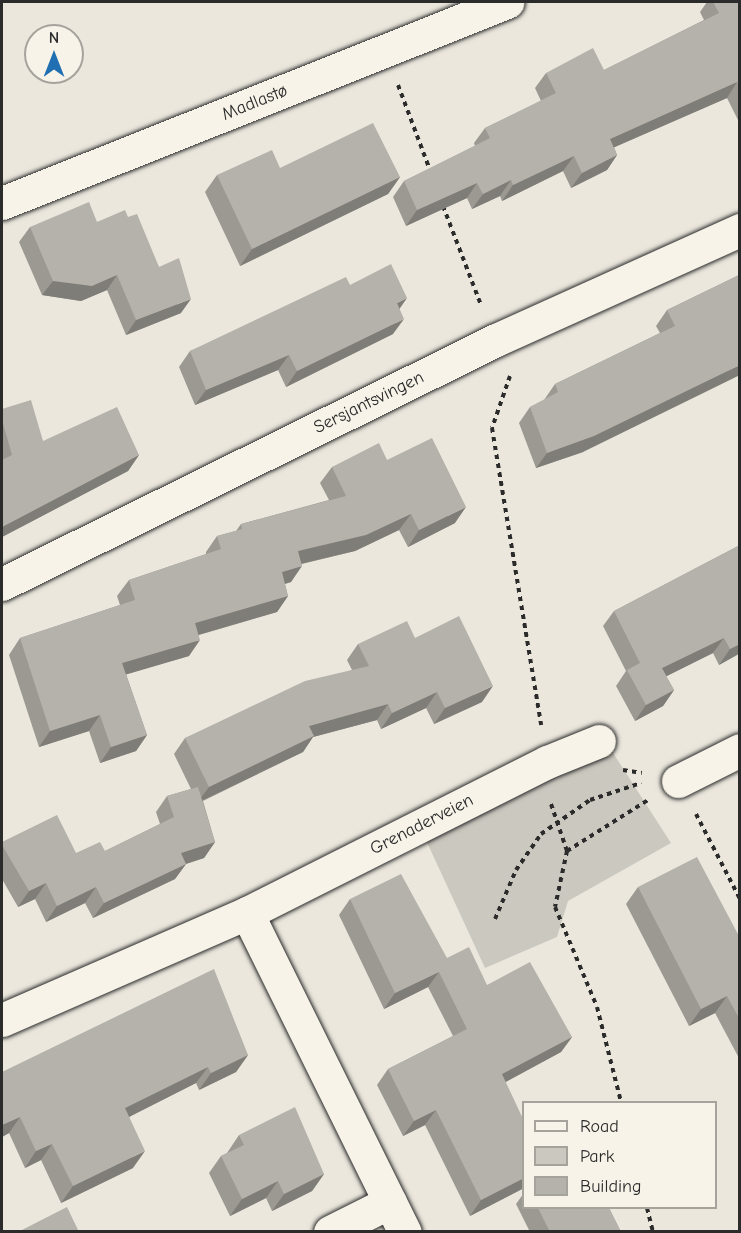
<!DOCTYPE html>
<meta charset="utf-8">
<style>
body{margin:0}
#map{position:relative;width:741px;height:1233px;overflow:hidden;background:#ebe7dd;font-family:"Comic Neue",sans-serif}
div>[style]{position:absolute}
.green>*{inset:0;background:#cbc8bf}
.path>*{height:4px;margin-top:-2px;transform-origin:0;background:repeating-linear-gradient(90deg,#2b2b2b 0 4.5px,transparent 0 9px)}
.roads{filter:drop-shadow(0 0 2px #2b2b2b) drop-shadow(0 0 2px #2b2b2b)}
.minor>*{height:33px;margin:-16.5px;padding:0 16.5px;transform-origin:16.5px;border-radius:16.5px;background:#f7f3e8}
.path-bridge>*{height:4px;margin-top:-2px;transform-origin:0;background:repeating-linear-gradient(90deg,#2b2b2b 0 4.5px,transparent 0 9px)}
.wall>*{inset:0;background:#9c9993}
.shaded-wall>*{inset:0;background:#7f7d78}
.building>*{inset:0;background:#b5b2ab}
span{translate:-50% -50%;white-space:nowrap;text-align:center;line-height:1.15;-webkit-text-stroke:4.5px #f7f3e8;paint-order:stroke}
.street-label{font-size:18px;color:#2b2b2b}
.frame{position:absolute;inset:0;border:3px solid #2b2b2b;pointer-events:none}
.legend{position:absolute;left:522px;top:1101px;width:195px;height:108px;box-sizing:border-box;background:#f7f3e8;border:2px solid #a5a39c;margin:0;padding:8px 10px;list-style:none;font-size:18px;color:#2b2b2b}
.legend li{display:flex;align-items:center;gap:12px;height:30px}
.legend b{width:30px;border:2px solid #a5a39c}
.north{position:absolute;left:24px;top:24px;width:60px;height:60px;box-sizing:border-box;background:#f7f3e8;border:2px solid #a5a39c;border-radius:50%;rotate:0deg;font-size:16px;font-weight:700;line-height:24px;text-align:center;color:#2b2b2b}
.north::after{content:'';display:block;margin:auto;width:21px;height:27px;background:#1f6fb2;clip-path:polygon(50% 0,100% 100%,50% 72%,0 100%)}
</style>
<div id="map">
<div class="green">
<div style="clip-path:polygon(606px 742px,671px 843px,568px 901px,557px 937px,485px 968px,425px 838px)"></div>
</div>
<div class="path">
<div style="left:398px;top:85px;width:94px;rotate:69.4deg"></div>
<div style="left:443px;top:206px;width:106px;rotate:69deg"></div>
<div style="left:510px;top:376px;width:55px;rotate:109.1deg"></div>
<div style="left:492px;top:428px;width:301px;rotate:80.6deg"></div>
<div style="left:623px;top:770px;width:19px;rotate:9deg"></div>
<div style="left:551px;top:804px;width:50px;rotate:71.2deg"></div>
<div style="left:567px;top:851px;width:57px;rotate:102.1deg"></div>
<div style="left:555px;top:907px;width:108px;rotate:67.2deg"></div>
<div style="left:597px;top:1007px;width:98px;rotate:75.8deg"></div>
<div style="left:696px;top:814px;width:96px;rotate:62.6deg"></div>
<div style="left:567px;top:851px;width:96px;rotate:-32.2deg"></div>
<div style="left:647px;top:1208px;width:25px;rotate:76deg"></div>
</div>
<div class="roads">
<div class="minor">
<div style="left:2px;top:203px;width:544px;rotate:-21.7deg"></div>
<div style="left:2px;top:584px;width:551px;rotate:-26.29deg"></div>
<div style="left:496px;top:340px;width:268px;rotate:-24.3deg"></div>
<div style="left:678px;top:781px;width:69px;rotate:-26.6deg"></div>
<div style="left:247px;top:913px;width:356px;rotate:63.7deg"></div>
<div style="left:2px;top:1020px;width:267px;rotate:-23.6deg"></div>
<div style="left:247px;top:913px;width:336px;rotate:-26.7deg"></div>
<div style="left:547px;top:762px;width:56px;rotate:-22deg"></div>
<div style="left:330px;top:1232px;width:67px;rotate:-26.6deg"></div>
</div>
</div>
<div class="path-bridge">
<div style="left:495px;top:919px;width:53px;rotate:-66.8deg"></div>
<div style="left:516px;top:870px;width:44px;rotate:-55.2deg"></div>
<div style="left:541px;top:834px;width:60px;rotate:-34.8deg"></div>
<div style="left:590px;top:800px;width:54px;rotate:-18.4deg"></div>
</div>
<div class="wall">
<div style="clip-path:polygon(707px 2px,740px 2px,740px 124px,727px 98px,614px 147px,617px 155px,607px 170px,571px 188px,563px 171px,502px 201px,500px 196px,472px 209px,467px 198px,406px 226px,393px 197px,404px 181px,475px 146px,474px 143px,485px 128px,541px 101px,535px 88px,546px 73px,604px 70px,704px 20px,700px 12px)"></div>
<div style="clip-path:polygon(280px 168px,400px 177px,388px 194px,240px 266px,205px 192px,217px 175px)"></div>
<div style="clip-path:polygon(128px 217px,159px 267px,181px 313px,126px 335px,107px 290px,81px 301px,42px 295px,19px 242px,30px 227px,97px 222px)"></div>
<div style="clip-path:polygon(739px 275px,583px 452px,536px 468px,519px 423px,530px 407px,544px 400px,555px 384px,660px 333px,656px 326px,667px 310px)"></div>
<div style="clip-path:polygon(350px 285px,399px 309px,393px 334px,286px 387px,278px 370px,195px 405px,179px 367px,190px 351px)"></div>
<div style="clip-path:polygon(2px 409px,43px 441px,139px 455px,128px 471px,2px 537px)"></div>
<div style="clip-path:polygon(387px 460px,455px 523px,408px 547px,399px 530px,355px 551px,302px 564px,291px 582px,285px 584px,288px 596px,277px 612px,199px 635px,189px 656px,126px 674px,147px 735px,136px 751px,100px 763px,89px 731px,39px 747px,9px 655px,20px 638px,120px 605px,117px 596px,129px 580px,206px 554px,206px 552px,217px 536px,236px 531px,241px 524px,329px 500px,320px 483px,332px 467px)"></div>
<div style="clip-path:polygon(740px 545px,740px 655px,739px 654px,719px 665px,713px 653px,666px 676px,674px 690px,663px 706px,635px 721px,616px 686px,626px 671px,603px 626px,614px 611px)"></div>
<div style="clip-path:polygon(415px 638px,482px 702px,434px 724px,426px 708px,381px 729px,377px 720px,313px 737px,303px 752px,203px 801px,215px 842px,204px 858px,186px 864px,175px 879px,93px 918px,85px 903px,46px 922px,35px 899px,18px 907px,2px 879px,2px 842px,76px 853px,105px 851px,160px 824px,156px 812px,167px 796px,191px 789px,174px 754px,185px 738px,352px 670px,347px 660px,358px 644px)"></div>
<div style="clip-path:polygon(638px 887px,740px 938px,740px 1060px,715px 1013px,689px 1026px,626px 904px)"></div>
<div style="clip-path:polygon(350px 899px,447px 958px,487px 985px,572px 1037px,561px 1052px,505px 1082px,524px 1188px,470px 1216px,425px 1125px,403px 1136px,377px 1085px,388px 1069px,453px 1036px,428px 987px,384px 1009px,339px 915px)"></div>
<div style="clip-path:polygon(248px 1055px,236px 1072px,199px 1090px,196px 1083px,129px 1117px,133px 1168px,61px 1203px,41px 1160px,25px 1168px,9px 1133px,2px 1137px,2px 1072px)"></div>
<div style="clip-path:polygon(239px 1135px,324px 1174px,312px 1191px,272px 1211px,266px 1198px,230px 1216px,209px 1173px,221px 1156px,227px 1153px)"></div>
<div style="clip-path:polygon(524px 1193px,524px 1208px,609px 1208px,621px 1232px,530px 1232px,516px 1204px)"></div>
</div>
<div class="shaded-wall">
<div style="clip-path:polygon(737px 82px,727px 98px,599px 154px,610px 139px)"></div>
<div style="clip-path:polygon(617px 155px,607px 170px,571px 188px,582px 173px)"></div>
<div style="clip-path:polygon(574px 156px,563px 171px,502px 201px,513px 185px)"></div>
<div style="clip-path:polygon(400px 177px,388px 194px,240px 266px,252px 249px)"></div>
<div style="clip-path:polygon(511px 180px,500px 196px,472px 209px,483px 194px)"></div>
<div style="clip-path:polygon(477px 183px,467px 198px,406px 226px,417px 210px)"></div>
<div style="clip-path:polygon(117px 275px,107px 290px,81px 301px,42px 295px,53px 281px)"></div>
<div style="clip-path:polygon(407px 298px,396px 314px,397px 303px)"></div>
<div style="clip-path:polygon(191px 299px,181px 313px,126px 335px,136px 320px)"></div>
<div style="clip-path:polygon(404px 319px,393px 334px,286px 387px,297px 371px)"></div>
<div style="clip-path:polygon(289px 355px,278px 370px,195px 405px,206px 390px)"></div>
<div style="clip-path:polygon(740px 365px,740px 375px,583px 452px,536px 468px,547px 453px)"></div>
<div style="clip-path:polygon(139px 455px,128px 471px,2px 537px,2px 527px)"></div>
<div style="clip-path:polygon(466px 507px,455px 523px,408px 547px,419px 530px)"></div>
<div style="clip-path:polygon(411px 514px,399px 530px,355px 551px,287px 567px,298px 551px)"></div>
<div style="clip-path:polygon(302px 566px,291px 582px,270px 588px,282px 572px)"></div>
<div style="clip-path:polygon(288px 596px,277px 612px,184px 639px,195px 623px)"></div>
<div style="clip-path:polygon(724px 638px,713px 653px,651px 684px,662px 668px)"></div>
<div style="clip-path:polygon(200px 640px,189px 656px,111px 679px,122px 663px)"></div>
<div style="clip-path:polygon(740px 644px,740px 653px,719px 665px,730px 649px)"></div>
<div style="clip-path:polygon(493px 686px,482px 702px,434px 724px,445px 708px)"></div>
<div style="clip-path:polygon(674px 690px,663px 706px,635px 721px,646px 705px)"></div>
<div style="clip-path:polygon(437px 692px,426px 708px,381px 729px,392px 713px)"></div>
<div style="clip-path:polygon(388px 704px,377px 720px,313px 737px,303px 752px,197px 803px,209px 787px,309px 726px)"></div>
<div style="clip-path:polygon(100px 715px,89px 731px,39px 747px,50px 731px)"></div>
<div style="clip-path:polygon(147px 735px,136px 751px,100px 763px,111px 747px)"></div>
<div style="clip-path:polygon(215px 842px,204px 858px,170px 869px,181px 853px)"></div>
<div style="clip-path:polygon(186px 864px,175px 879px,93px 918px,104px 903px)"></div>
<div style="clip-path:polygon(46px 883px,35px 899px,18px 907px,29px 891px)"></div>
<div style="clip-path:polygon(96px 887px,85px 903px,46px 922px,57px 906px)"></div>
<div style="clip-path:polygon(439px 972px,428px 987px,384px 1009px,395px 993px)"></div>
<div style="clip-path:polygon(727px 996px,715px 1013px,689px 1026px,701px 1009px)"></div>
<div style="clip-path:polygon(572px 1037px,561px 1052px,491px 1090px,502px 1074px)"></div>
<div style="clip-path:polygon(248px 1055px,236px 1072px,199px 1090px,211px 1073px)"></div>
<div style="clip-path:polygon(208px 1067px,196px 1083px,113px 1125px,125px 1108px)"></div>
<div style="clip-path:polygon(436px 1110px,425px 1125px,403px 1136px,414px 1121px)"></div>
<div style="clip-path:polygon(20px 1117px,9px 1133px,2px 1137px,2px 1125px)"></div>
<div style="clip-path:polygon(52px 1144px,41px 1160px,25px 1168px,36px 1151px)"></div>
<div style="clip-path:polygon(145px 1151px,133px 1168px,61px 1203px,73px 1186px)"></div>
<div style="clip-path:polygon(324px 1174px,312px 1191px,272px 1211px,284px 1194px)"></div>
<div style="clip-path:polygon(524px 1178px,524px 1188px,470px 1216px,481px 1200px)"></div>
<div style="clip-path:polygon(278px 1181px,266px 1198px,230px 1216px,242px 1199px)"></div>
</div>
<div class="building">
<div style="clip-path:polygon(713px 2px,740px 2px,740px 87px,737px 82px,610px 139px,617px 155px,582px 173px,574px 156px,513px 185px,511px 180px,483px 194px,477px 183px,417px 210px,404px 181px,490px 138px,485px 128px,556px 93px,546px 73px,593px 48px,604px 70px,719px 13px)"></div>
<div style="clip-path:polygon(373px 123px,400px 177px,252px 249px,217px 175px,272px 150px,280px 168px)"></div>
<div style="clip-path:polygon(89px 202px,97px 222px,125px 210px,128px 217px,137px 214px,159px 267px,179px 258px,191px 299px,136px 320px,117px 275px,92px 286px,53px 281px,30px 227px)"></div>
<div style="clip-path:polygon(391px 264px,407px 298px,397px 303px,404px 319px,297px 371px,289px 355px,206px 390px,190px 351px,346px 277px,350px 285px)"></div>
<div style="clip-path:polygon(739px 275px,740px 365px,594px 436px,547px 453px,530px 407px,558px 392px,555px 384px,675px 326px,667px 310px)"></div>
<div style="clip-path:polygon(31px 400px,43px 441px,117px 407px,139px 455px,2px 527px,2px 460px,12px 455px,2px 420px,2px 409px)"></div>
<div style="clip-path:polygon(432px 438px,466px 507px,419px 530px,411px 514px,366px 535px,298px 551px,302px 566px,282px 572px,288px 596px,195px 623px,200px 640px,122px 663px,147px 735px,111px 747px,100px 715px,50px 731px,20px 638px,135px 600px,129px 580px,221px 549px,217px 536px,242px 529px,241px 524px,346px 496px,332px 467px,379px 443px,387px 460px)"></div>
<div style="clip-path:polygon(740px 545px,740px 644px,730px 649px,724px 638px,662px 668px,674px 690px,646px 705px,627px 670px,640px 663px,614px 611px)"></div>
<div style="clip-path:polygon(459px 616px,493px 686px,445px 708px,437px 692px,392px 713px,388px 704px,309px 726px,314px 736px,209px 787px,185px 738px,305px 681px,369px 666px,358px 644px,407px 621px,415px 638px)"></div>
<div style="clip-path:polygon(198px 787px,215px 842px,181px 853px,186px 864px,104px 903px,96px 887px,57px 906px,46px 883px,29px 891px,2px 845px,2px 842px,57px 815px,76px 853px,100px 842px,105px 851px,174px 817px,167px 796px)"></div>
<div style="clip-path:polygon(697px 857px,740px 938px,740px 1020px,727px 996px,701px 1009px,638px 887px)"></div>
<div style="clip-path:polygon(401px 874px,447px 958px,469px 947px,487px 985px,530px 962px,572px 1037px,502px 1074px,524px 1121px,524px 1178px,481px 1200px,436px 1110px,414px 1121px,388px 1069px,467px 1029px,439px 972px,395px 993px,350px 899px)"></div>
<div style="clip-path:polygon(214px 969px,248px 1055px,211px 1073px,208px 1067px,125px 1108px,145px 1151px,73px 1186px,52px 1144px,36px 1151px,20px 1117px,2px 1125px,2px 1072px)"></div>
<div style="clip-path:polygon(295px 1107px,324px 1174px,284px 1194px,278px 1181px,242px 1199px,221px 1156px,244px 1145px,239px 1135px)"></div>
<div style="clip-path:polygon(67px 1207px,79px 1232px,18px 1232px)"></div>
<div style="clip-path:polygon(538px 1208px,609px 1208px,621px 1232px,550px 1232px)"></div>
</div>
<div class="street-label">
<span style="left:255px;top:103px;rotate:-22deg">Madlastø</span>
<span style="left:369px;top:403px;rotate:-26deg">Sersjantsvingen</span>
<span style="left:422px;top:825px;rotate:-27deg">Grenaderveien</span>
</div>
<div class="frame"></div>
<ul class="legend">
<li><b style="height:8px;background:#f7f3e8"></b>Road</li>
<li><b style="height:16px;background:#cbc8bf"></b>Park</li>
<li><b style="height:16px;background:#b5b2ab"></b>Building</li>
</ul>
<div class="north">N</div>
</div>
